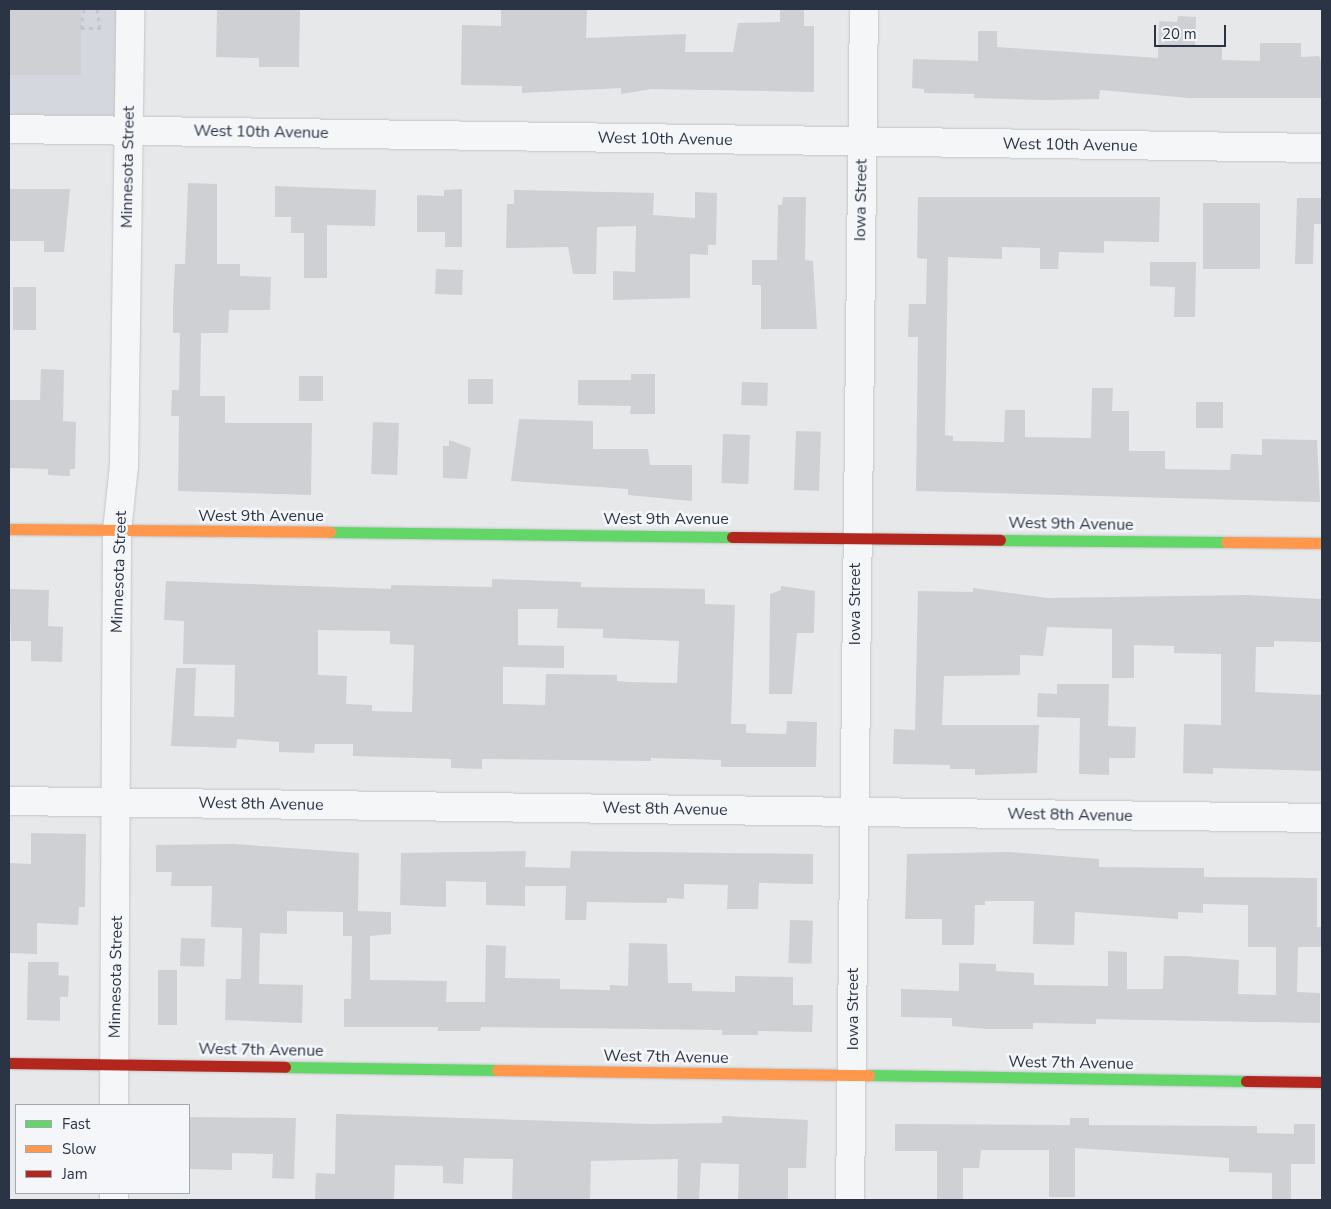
<!DOCTYPE html>
<style>
body{margin:0}
#map{position:relative;width:1331px;height:1209px;overflow:hidden;background:#e6e8ea;font-family:"Nunito Sans",sans-serif}
div>[style]{position:absolute}
.built>*{inset:0;background:#d4d7dd;transform-origin:0 0}
.building>*{inset:0;background:#ced0d3;transform-origin:0 0}
.path>*{height:3px;margin-top:-1.5px;transform-origin:0;background:repeating-linear-gradient(90deg,#c5c6ca 0 4px,transparent 0 8px)}
.roads{filter:drop-shadow(0 0 1px #c4c6c8) drop-shadow(0 0 1px #c4c6c8)}
.street>*{height:28px;margin:-14px;padding:0 14px;transform-origin:14px;border-radius:14px;background:#f5f6f7}
.fast>*{height:11px;margin:-5.5px;padding:0 5.5px;transform-origin:5.5px;border-radius:5.5px;background:#63d668}
.slow>*{height:11px;margin:-5.5px;padding:0 5.5px;transform-origin:5.5px;border-radius:5.5px;background:#ff974d}
.jam>*{height:11px;margin:-5.5px;padding:0 5.5px;transform-origin:5.5px;border-radius:5.5px;background:#b3261e}
span{translate:-50% -50%;white-space:nowrap;text-align:center;line-height:1.15;-webkit-text-stroke:5px #f4f6f9;paint-order:stroke}
.street-label{font-size:16px;color:#2b3445}
.frame{position:absolute;inset:0;border:10px solid #2b3445;pointer-events:none}
.legend{position:absolute;left:15px;top:1104px;width:175px;height:90px;box-sizing:border-box;background:#f4f6f9;border:1px solid #a4a8b1;margin:0;padding:6px 9px;list-style:none;font-size:15px;color:#2b3445}
.legend li{display:flex;align-items:center;gap:10px;height:25px}
.legend b{width:25px;border:1px solid #a4a8b1}
.scale{position:absolute;left:1154px;top:25px;width:72px;height:22px;box-sizing:border-box;border:2px solid #2b3445;border-top:0;padding-left:6px;font-size:15px;line-height:18px;white-space:nowrap;color:#2b3445;-webkit-text-stroke:4px #f4f6f9;paint-order:stroke}
</style>
<div id="map">
<div class="built">
<div style="left:9px;top:9px;width:121px;height:120px"></div>
</div>
<div class="building">
<div style="left:9px;top:9px;width:72px;height:66px"></div>
<div style="clip-path:polygon(217px 9px,300px 9px,299px 67px,259px 67px,259px 58px,216px 57px)"></div>
<div style="clip-path:polygon(501px 9px,587px 9px,586px 38px,686px 34px,685px 52px,733px 52px,738px 23px,780px 22px,780px 9px,804px 9px,804px 26px,814px 26px,814px 92px,651px 89px,621px 94px,621px 88px,522px 93px,522px 86px,461px 85px,462px 25px,501px 26px)"></div>
<div style="clip-path:polygon(1178px 16px,1196px 17px,1195px 47px,1222px 47px,1222px 60px,1260px 61px,1260px 43px,1301px 43px,1301px 57px,1319px 56px,1322px 64px,1322px 98px,1189px 98px,1100px 90px,1099px 99px,1045px 100px,974px 98px,974px 94px,924px 93px,924px 89px,912px 88px,913px 59px,978px 61px,978px 31px,997px 31px,997px 47px,1158px 58px,1159px 21px,1177px 22px)"></div>
<div style="clip-path:polygon(188px 183px,217px 184px,217px 264px,240px 264px,240px 276px,271px 277px,270px 310px,229px 310px,228px 333px,201px 333px,200px 396px,225px 396px,225px 423px,312px 423px,311px 495px,178px 491px,179px 416px,171px 416px,172px 390px,179px 390px,180px 333px,173px 333px,173px 306px,175px 264px,185px 264px)"></div>
<div style="clip-path:polygon(275px 186px,376px 190px,375px 226px,327px 225px,327px 278px,304px 278px,304px 233px,291px 233px,291px 217px,275px 217px)"></div>
<div style="clip-path:polygon(9px 189px,70px 189px,64px 252px,44px 252px,44px 241px,9px 241px)"></div>
<div style="clip-path:polygon(462px 189px,462px 247px,445px 247px,445px 232px,417px 232px,417px 195px,444px 196px,444px 190px)"></div>
<div style="clip-path:polygon(514px 190px,654px 193px,653px 215px,695px 218px,695px 192px,717px 193px,716px 245px,708px 245px,708px 255px,690px 254px,690px 298px,613px 300px,613px 271px,635px 272px,636px 226px,597px 227px,596px 274px,573px 274px,568px 247px,506px 248px,507px 204px,514px 204px)"></div>
<div style="clip-path:polygon(783px 197px,806px 197px,805px 260px,813px 261px,817px 329px,761px 329px,761px 285px,752px 285px,752px 260px,777px 260px,778px 205px,782px 205px)"></div>
<div style="clip-path:polygon(918px 197px,1160px 197px,1159px 242px,1104px 241px,1104px 253px,1059px 252px,1058px 269px,1040px 269px,1040px 248px,1002px 247px,1002px 259px,948px 257px,945px 435px,953px 436px,953px 441px,1004px 442px,1005px 410px,1025px 410px,1025px 437px,1091px 438px,1092px 388px,1113px 388px,1112px 411px,1129px 411px,1129px 451px,1165px 451px,1165px 469px,1230px 470px,1231px 454px,1262px 455px,1262px 439px,1317px 440px,1320px 502px,916px 491px,918px 337px,908px 337px,909px 304px,926px 304px,927px 259px,917px 258px)"></div>
<div style="clip-path:polygon(1297px 198px,1322px 198px,1322px 224px,1314px 224px,1313px 264px,1295px 264px)"></div>
<div style="left:1203px;top:203px;width:57px;height:66px"></div>
<div style="clip-path:polygon(1150px 262px,1196px 262px,1195px 317px,1174px 317px,1175px 287px,1150px 286px)"></div>
<div style="left:436px;top:269px;width:27px;height:25px;rotate:2deg"></div>
<div style="left:13px;top:287px;width:23px;height:43px"></div>
<div style="clip-path:polygon(41px 369px,64px 370px,63px 421px,76px 422px,75px 469px,70px 469px,70px 476px,48px 475px,48px 469px,9px 468px,9px 400px,40px 400px)"></div>
<div style="clip-path:polygon(631px 374px,655px 374px,655px 414px,630px 414px,631px 406px,578px 405px,578px 380px,631px 380px)"></div>
<div style="left:299px;top:376px;width:24px;height:25px"></div>
<div style="left:468px;top:379px;width:25px;height:25px"></div>
<div style="left:742px;top:382px;width:26px;height:23px;rotate:2deg"></div>
<div style="left:1196px;top:402px;width:27px;height:26px"></div>
<div style="clip-path:polygon(519px 419px,593px 421px,593px 449px,648px 449px,650px 465px,692px 465px,692px 501px,628px 495px,628px 489px,511px 481px)"></div>
<div style="left:373px;top:422px;width:26px;height:52px;rotate:2deg"></div>
<div style="left:796px;top:431px;width:25px;height:59px;rotate:2deg"></div>
<div style="left:723px;top:434px;width:27px;height:49px;rotate:2deg"></div>
<div style="clip-path:polygon(449px 440px,471px 448px,467px 479px,443px 478px,443px 446px,449px 446px)"></div>
<div style="clip-path:polygon(evenodd,492px 579px,581px 582px,581px 587px,705px 589px,705px 604px,735px 605px,731px 724px,746px 724px,746px 733px,786px 734px,787px 721px,817px 722px,816px 767px,721px 767px,721px 760px,651px 758px,651px 761px,482px 759px,482px 769px,451px 768px,451px 759px,353px 756px,353px 744px,315px 744px,314px 753px,279px 752px,279px 742px,237px 739px,236px 748px,171px 746px,176px 668px,196px 668px,194px 716px,234px 717px,235px 665px,183px 664px,184px 621px,164px 620px,166px 581px,391px 589px,391px 585px,492px 587px,492px 579px,518px 609px,558px 609px,557px 628px,603px 629px,603px 638px,679px 641px,677px 683px,627px 682px,617px 681px,617px 675px,546px 674px,545px 705px,503px 704px,503px 667px,564px 668px,564px 646px,518px 645px,518px 609px,492px 579px,318px 630px,390px 631px,390px 644px,414px 645px,412px 712px,372px 711px,372px 705px,346px 704px,347px 676px,318px 675px,318px 630px)"></div>
<div style="clip-path:polygon(781px 586px,815px 591px,814px 633px,797px 633px,792px 694px,769px 694px,770px 594px,781px 590px)"></div>
<div style="clip-path:polygon(973px 588px,1047px 598px,1246px 595px,1322px 599px,1322px 642px,1274px 641px,1274px 647px,1256px 647px,1255px 692px,1322px 695px,1322px 771px,1213px 768px,1213px 774px,1183px 773px,1184px 724px,1221px 725px,1221px 654px,1174px 653px,1174px 646px,1134px 645px,1134px 678px,1112px 678px,1112px 629px,1047px 627px,1043px 656px,1020px 655px,1020px 675px,944px 676px,942px 725px,1039px 725px,1037px 773px,975px 775px,975px 769px,950px 769px,950px 765px,893px 764px,894px 729px,915px 730px,918px 591px,973px 592px)"></div>
<div style="clip-path:polygon(9px 589px,49px 590px,48px 626px,63px 627px,62px 662px,31px 661px,31px 641px,11px 641px)"></div>
<div style="clip-path:polygon(1057px 684px,1109px 684px,1108px 726px,1136px 727px,1135px 758px,1109px 758px,1109px 775px,1079px 774px,1080px 718px,1037px 717px,1038px 693px,1057px 694px)"></div>
<div style="clip-path:polygon(31px 833px,86px 834px,85px 907px,79px 907px,78px 925px,37px 923px,37px 954px,10px 953px,9px 863px,31px 864px)"></div>
<div style="clip-path:polygon(235px 844px,359px 853px,358px 911px,391px 912px,391px 934px,370px 936px,370px 980px,447px 981px,446px 1002px,485px 1002px,486px 945px,506px 946px,505px 978px,560px 979px,560px 989px,610px 990px,610px 985px,628px 986px,629px 943px,667px 944px,668px 983px,692px 983px,692px 991px,735px 992px,735px 976px,793px 977px,793px 1005px,813px 1005px,812px 1032px,758px 1031px,758px 1035px,722px 1035px,722px 1030px,481px 1027px,480px 1031px,438px 1031px,438px 1027px,344px 1027px,344px 999px,351px 999px,352px 936px,343px 936px,343px 912px,287px 911px,287px 934px,260px 933px,259px 984px,303px 985px,302px 1023px,225px 1020px,226px 979px,241px 979px,242px 928px,211px 927px,212px 886px,171px 886px,172px 872px,156px 872px,156px 845px)"></div>
<div style="clip-path:polygon(526px 851px,525px 867px,570px 868px,571px 851px,813px 854px,813px 884px,759px 883px,758px 909px,727px 909px,728px 885px,684px 884px,684px 899px,667px 898px,667px 903px,587px 902px,586px 920px,565px 920px,566px 886px,525px 886px,525px 906px,486px 905px,486px 882px,446px 881px,446px 907px,400px 905px,401px 853px)"></div>
<div style="clip-path:polygon(1009px 852px,1099px 859px,1099px 867px,1204px 868px,1204px 877px,1317px 878px,1317px 927px,1322px 927px,1322px 947px,1298px 947px,1297px 992px,1320px 993px,1320px 1023px,1096px 1019px,1096px 1024px,1033px 1023px,1033px 1029px,986px 1029px,952px 1026px,952px 1018px,901px 1017px,901px 989px,959px 991px,959px 963px,996px 964px,996px 971px,1034px 973px,1034px 985px,1108px 986px,1108px 951px,1127px 952px,1127px 989px,1163px 989px,1164px 956px,1184px 956px,1239px 960px,1238px 994px,1276px 995px,1276px 947px,1248px 947px,1248px 905px,1203px 904px,1203px 913px,1178px 912px,1178px 919px,1075px 912px,1074px 945px,1033px 944px,1034px 901px,985px 901px,985px 905px,975px 905px,974px 945px,942px 945px,942px 919px,905px 919px,907px 854px)"></div>
<div style="left:790px;top:920px;width:23px;height:43px;rotate:2deg"></div>
<div style="left:181px;top:938px;width:24px;height:28px;rotate:2deg"></div>
<div style="clip-path:polygon(28px 962px,59px 962px,58px 975px,69px 976px,68px 997px,60px 997px,60px 1021px,27px 1020px)"></div>
<div style="left:158px;top:970px;width:19px;height:55px"></div>
<div style="clip-path:polygon(336px 1114px,651px 1124px,722px 1123px,722px 1116px,808px 1120px,806px 1168px,788px 1168px,788px 1200px,738px 1200px,739px 1164px,701px 1163px,699px 1200px,677px 1200px,678px 1159px,591px 1161px,590px 1200px,512px 1200px,513px 1159px,464px 1158px,463px 1184px,443px 1183px,443px 1166px,395px 1165px,394px 1200px,315px 1199px,316px 1173px,335px 1174px)"></div>
<div style="clip-path:polygon(189px 1117px,296px 1118px,294px 1179px,272px 1178px,273px 1154px,232px 1153px,232px 1170px,189px 1169px)"></div>
<div style="clip-path:polygon(1070px 1118px,1089px 1118px,1089px 1125px,1257px 1126px,1257px 1133px,1294px 1134px,1294px 1124px,1315px 1124px,1315px 1164px,1291px 1164px,1291px 1200px,1272px 1200px,1272px 1173px,1229px 1172px,1229px 1158px,1075px 1148px,1075px 1197px,1049px 1197px,1049px 1150px,981px 1150px,979px 1168px,963px 1168px,963px 1200px,937px 1200px,937px 1151px,895px 1151px,895px 1124px,1070px 1125px)"></div>
</div>
<div class="path">
<div style="left:84px;top:9px;width:19px;rotate:99deg"></div>
<div style="left:81px;top:28px;width:24px"></div>
<div style="left:97px;top:9px;width:19px;rotate:81deg"></div>
</div>
<div class="roads">
<div class="street">
<div style="left:9px;top:129px;width:1313px;rotate:0.83deg"></div>
<div style="left:9px;top:801px;width:1313px;rotate:0.74deg"></div>
<div style="left:114px;top:1105px;width:574px;rotate:-89.7deg"></div>
<div style="left:117px;top:531px;width:66px;rotate:-83.9deg"></div>
<div style="left:124px;top:465px;width:456px;rotate:-89.2deg"></div>
<div style="left:114px;top:1200px;width:7px;rotate:-90deg"></div>
<div style="left:850px;top:1200px;width:1191px;rotate:-89.33deg"></div>
</div>
<div class="fast">
<div style="left:330px;top:532px;width:402px;rotate:0.7deg"></div>
<div style="left:1000px;top:540px;width:226px;rotate:0.5deg"></div>
<div style="left:285px;top:1067px;width:212px;rotate:0.8deg"></div>
<div style="left:869px;top:1075px;width:377px;rotate:0.9deg"></div>
</div>
<div class="slow">
<div style="left:9px;top:529px;width:321px;rotate:0.5deg"></div>
<div style="left:1226px;top:542px;width:96px;rotate:0.6deg"></div>
<div style="left:497px;top:1070px;width:372px;rotate:0.8deg"></div>
</div>
<div class="jam">
<div style="left:732px;top:537px;width:268px;rotate:0.6deg"></div>
<div style="left:9px;top:1063px;width:276px;rotate:0.8deg"></div>
<div style="left:1246px;top:1081px;width:76px;rotate:0.8deg"></div>
</div>
</div>
<div class="street-label">
<span style="left:261px;top:132px;rotate:1deg">West 10th Avenue</span>
<span style="left:665px;top:139px;rotate:1deg">West 10th Avenue</span>
<span style="left:1070px;top:145px;rotate:1deg">West 10th Avenue</span>
<span style="left:128px;top:167px;rotate:-89deg">Minnesota Street</span>
<span style="left:861px;top:200px;rotate:-89deg">Iowa Street</span>
<span style="left:261px;top:516px">West 9th Avenue</span>
<span style="left:666px;top:519px">West 9th Avenue</span>
<span style="left:1071px;top:524px;rotate:1deg">West 9th Avenue</span>
<span style="left:119px;top:572px;rotate:-88deg">Minnesota Street</span>
<span style="left:855px;top:604px;rotate:-90deg">Iowa Street</span>
<span style="left:261px;top:804px;rotate:1deg">West 8th Avenue</span>
<span style="left:665px;top:809px;rotate:1deg">West 8th Avenue</span>
<span style="left:1070px;top:815px;rotate:1deg">West 8th Avenue</span>
<span style="left:116px;top:977px;rotate:-89deg">Minnesota Street</span>
<span style="left:853px;top:1009px;rotate:-90deg">Iowa Street</span>
<span style="left:261px;top:1050px;rotate:1deg">West 7th Avenue</span>
<span style="left:666px;top:1057px;rotate:1deg">West 7th Avenue</span>
<span style="left:1071px;top:1063px;rotate:1deg">West 7th Avenue</span>
</div>
<div class="frame"></div>
<ul class="legend">
<li><b style="height:6px;background:#63d668"></b>Fast</li>
<li><b style="height:6px;background:#ff974d"></b>Slow</li>
<li><b style="height:6px;background:#b3261e"></b>Jam</li>
</ul>
<div class="scale">20 m</div>
</div>
